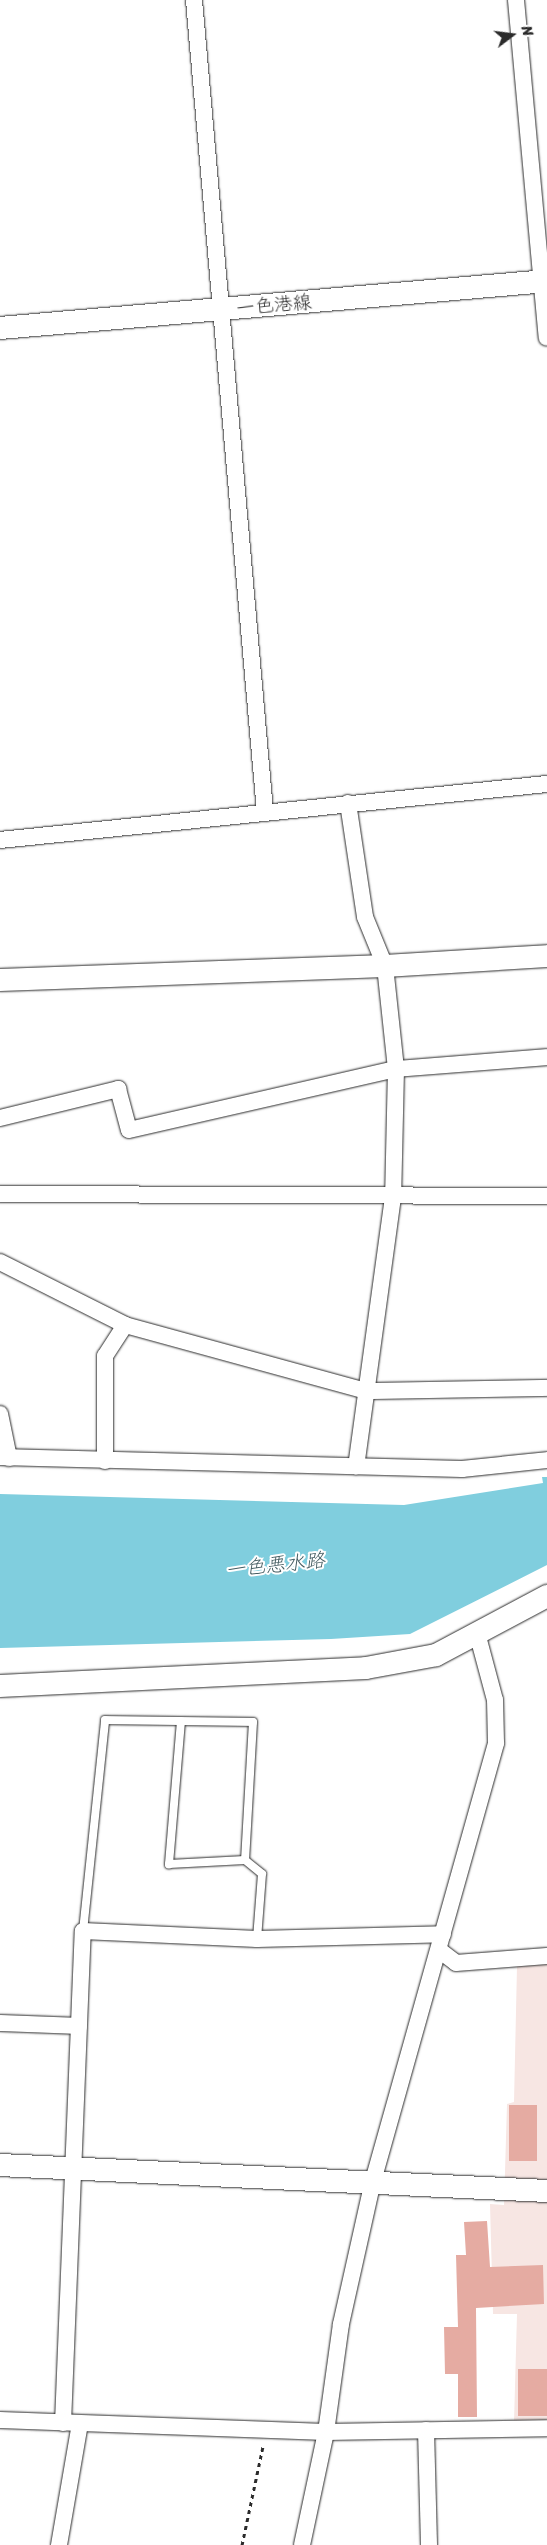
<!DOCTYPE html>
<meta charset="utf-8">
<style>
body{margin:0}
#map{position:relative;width:547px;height:2545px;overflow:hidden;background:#fff;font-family:Sriracha,"Klee One",sans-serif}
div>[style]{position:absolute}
.built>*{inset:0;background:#f7e6e3}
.water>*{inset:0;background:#80cede}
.building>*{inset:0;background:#e5aba2;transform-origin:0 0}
.path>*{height:3px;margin-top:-1.5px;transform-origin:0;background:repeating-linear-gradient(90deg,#2b2b2b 0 4px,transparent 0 8px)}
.roads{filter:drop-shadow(0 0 1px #2b2b2b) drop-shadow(0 0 1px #2b2b2b)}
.lane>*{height:8px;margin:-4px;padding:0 4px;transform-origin:4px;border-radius:4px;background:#fff}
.street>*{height:16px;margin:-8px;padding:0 8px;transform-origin:8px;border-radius:8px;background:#fff}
.secondary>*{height:22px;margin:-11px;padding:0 11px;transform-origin:11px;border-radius:11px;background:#fff}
span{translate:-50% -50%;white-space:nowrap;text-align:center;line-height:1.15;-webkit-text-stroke:4px #fff;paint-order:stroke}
.street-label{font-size:19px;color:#2b2b2b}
.water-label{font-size:20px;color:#445c61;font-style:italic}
.north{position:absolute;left:487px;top:10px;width:50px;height:50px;-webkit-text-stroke:4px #fff;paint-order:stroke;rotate:75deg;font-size:14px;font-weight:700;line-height:20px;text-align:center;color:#2b2b2b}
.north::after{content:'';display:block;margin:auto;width:18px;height:22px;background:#2b2b2b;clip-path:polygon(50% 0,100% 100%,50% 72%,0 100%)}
</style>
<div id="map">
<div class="built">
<div style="clip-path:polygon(547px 1962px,547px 2422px,514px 2422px,517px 2314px,493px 2314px,490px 2204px,504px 2205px,507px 2104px,514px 2102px,517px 1966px)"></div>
</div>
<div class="water">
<div style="clip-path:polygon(542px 1477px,547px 1477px,547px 1565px,410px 1634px,331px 1639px,0 1648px,0 1494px,404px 1505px,543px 1483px)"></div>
</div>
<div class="building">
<div style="left:509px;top:2105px;width:28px;height:56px"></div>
<div style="clip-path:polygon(487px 2221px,490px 2267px,543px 2265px,544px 2304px,476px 2308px,477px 2417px,458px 2417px,458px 2374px,445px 2374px,444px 2327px,458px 2327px,456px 2255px,466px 2255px,464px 2222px)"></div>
<div style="left:547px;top:2369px;width:47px;height:29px;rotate:90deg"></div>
</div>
<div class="path">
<div style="left:242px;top:2545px;width:101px;rotate:-78deg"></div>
</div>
<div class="roads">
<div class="lane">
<div style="left:181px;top:1721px;width:144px;rotate:94.8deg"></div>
<div style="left:169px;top:1864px;width:76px;rotate:-3deg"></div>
<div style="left:83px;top:1931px;width:212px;rotate:-84deg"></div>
<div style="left:105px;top:1720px;width:148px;rotate:0.8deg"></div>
<div style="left:253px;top:1722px;width:138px;rotate:93.3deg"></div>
<div style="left:245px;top:1860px;width:22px;rotate:39deg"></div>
<div style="left:262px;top:1874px;width:65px;rotate:94.4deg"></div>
</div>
<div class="street">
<div style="left:194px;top:0;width:815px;rotate:85deg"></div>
<div style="left:516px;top:0;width:339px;rotate:84.8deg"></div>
<div style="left:348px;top:803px;width:115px;rotate:81.5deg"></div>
<div style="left:365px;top:917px;width:53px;rotate:67.8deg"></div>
<div style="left:385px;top:966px;width:104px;rotate:83.9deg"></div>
<div style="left:396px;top:1069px;width:128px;rotate:91.3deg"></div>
<div style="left:393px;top:1197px;width:272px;rotate:97.8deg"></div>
<div style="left:0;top:840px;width:550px;rotate:-5.85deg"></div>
<div style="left:0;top:1118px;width:122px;rotate:-13.8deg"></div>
<div style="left:118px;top:1089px;width:42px;rotate:75deg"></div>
<div style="left:129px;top:1130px;width:274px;rotate:-12.9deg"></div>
<div style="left:396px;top:1069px;width:151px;rotate:-4.5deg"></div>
<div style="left:0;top:1194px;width:547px;rotate:0.21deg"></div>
<div style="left:0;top:1262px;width:140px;rotate:26.7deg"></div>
<div style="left:125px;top:1325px;width:251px;rotate:15.3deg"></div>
<div style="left:367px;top:1391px;width:180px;rotate:-1deg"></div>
<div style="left:0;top:1414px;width:45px;rotate:78.4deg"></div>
<div style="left:0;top:1457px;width:462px;rotate:1.5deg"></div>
<div style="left:462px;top:1469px;width:85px;rotate:-6deg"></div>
<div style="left:105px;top:1461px;width:105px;rotate:-90deg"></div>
<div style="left:105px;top:1356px;width:37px;rotate:-57deg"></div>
<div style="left:439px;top:1950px;width:21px;rotate:37deg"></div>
<div style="left:456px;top:1963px;width:91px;rotate:-4.4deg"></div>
<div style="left:0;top:2023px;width:79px;rotate:2.2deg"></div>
<div style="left:0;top:2420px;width:326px;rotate:2.1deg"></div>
<div style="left:326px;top:2432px;width:221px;rotate:-1deg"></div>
<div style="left:63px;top:2423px;width:492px;rotate:-87.7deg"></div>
<div style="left:83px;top:1931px;width:174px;rotate:2.6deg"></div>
<div style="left:257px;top:1939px;width:186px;rotate:-1.5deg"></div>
<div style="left:426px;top:2430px;width:115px;rotate:88.5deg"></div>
<div style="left:59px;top:2545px;width:123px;rotate:-80.2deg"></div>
<div style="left:302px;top:2545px;width:116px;rotate:-78deg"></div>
<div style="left:326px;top:2432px;width:109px;rotate:-82.1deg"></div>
<div style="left:341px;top:2324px;width:147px;rotate:-77.4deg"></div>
<div style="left:373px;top:2181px;width:455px;rotate:-74.3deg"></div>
<div style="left:496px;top:1743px;width:43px;rotate:-91.3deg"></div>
<div style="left:495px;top:1700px;width:69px;rotate:-105deg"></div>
</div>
<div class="secondary">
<div style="left:0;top:328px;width:549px;rotate:-4.91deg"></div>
<div style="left:0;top:980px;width:385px;rotate:-2.1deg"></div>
<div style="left:385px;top:966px;width:162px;rotate:-3.5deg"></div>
<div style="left:0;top:1686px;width:366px;rotate:-2.8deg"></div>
<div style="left:366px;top:1668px;width:71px;rotate:-10.5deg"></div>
<div style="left:436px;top:1655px;width:126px;rotate:-28deg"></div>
<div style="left:0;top:2165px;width:548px;rotate:2.72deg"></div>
</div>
</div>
<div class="street-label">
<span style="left:274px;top:305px;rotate:-5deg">一色港線</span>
</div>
<div class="water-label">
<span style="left:275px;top:1565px;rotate:-6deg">一色悪水路</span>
</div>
<div class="north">N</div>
</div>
